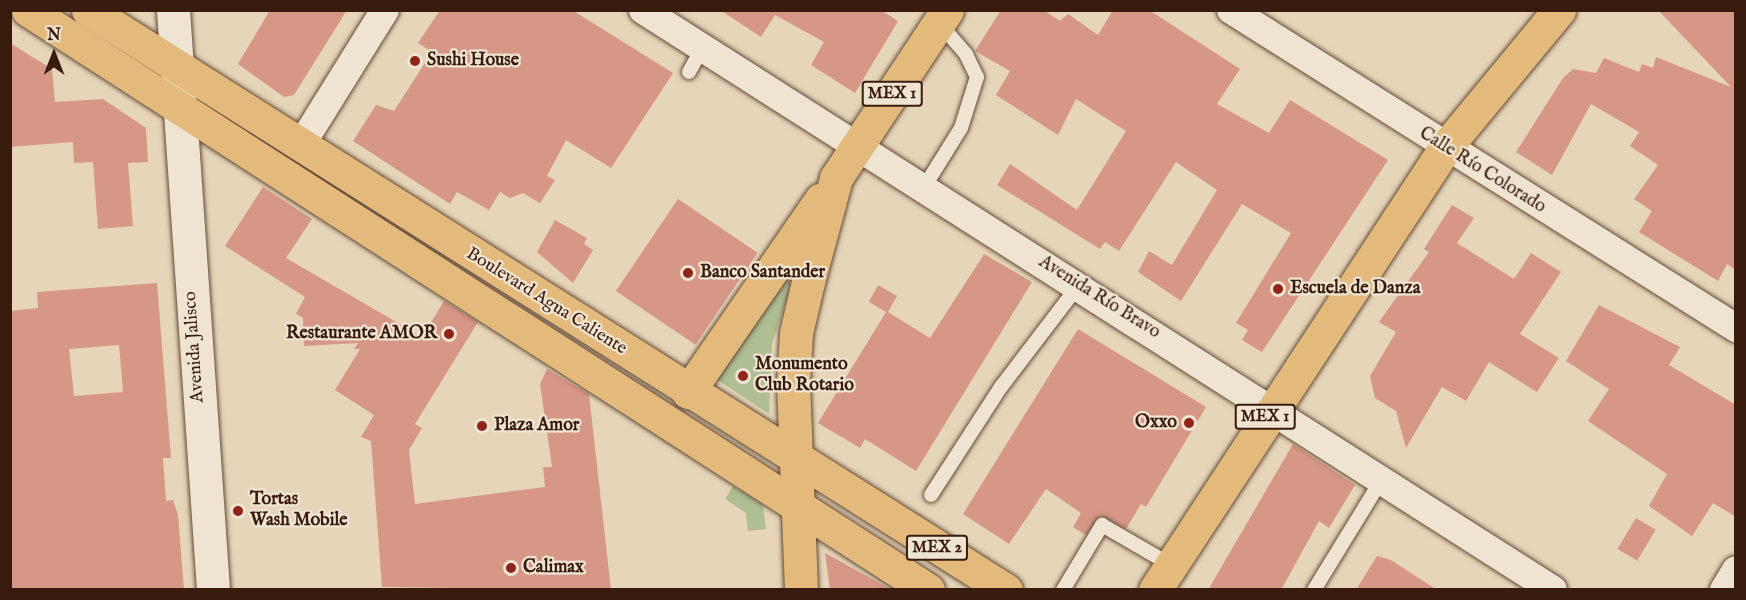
<!DOCTYPE html>
<meta charset="utf-8">
<style>
body{margin:0}
#map{position:relative;width:1746px;height:600px;overflow:hidden;background:#e6d5b8;font-family:"IM FELL English",serif}
div>[style]{position:absolute}
.green>*{inset:0;background:#afbe93}
.building>*{inset:0;background:#d79787;transform-origin:0 0}
.roads{filter:drop-shadow(0 0 2px #644a38) drop-shadow(0 0 2px #644a38)}
.service>*{height:14px;margin:-7px;padding:0 7px;transform-origin:7px;border-radius:7px;background:#efe4d1}
.minor>*{height:28px;margin:-14px;padding:0 14px;transform-origin:14px;border-radius:14px;background:#efe4d1}
.secondary>*{height:33px;margin:-16.5px;padding:0 16.5px;transform-origin:16.5px;border-radius:16.5px;background:#efe4d1}
.primary>*{height:33px;margin:-16.5px;padding:0 16.5px;transform-origin:16.5px;border-radius:16.5px;background:#e3ba7c}
.dots>*{width:16px;height:16px;translate:-50% -50%;box-sizing:border-box;border:3px solid #efe4d1;border-radius:50%}
span{translate:-50% -50%;white-space:nowrap;text-align:center;line-height:1.15;-webkit-text-stroke:4.5px #efe4d1;paint-order:stroke}
.shield-label span{padding:2px 4px;background:#efe4d1;border:2px solid;border-radius:4px;-webkit-text-stroke-width:0}
.shield-label{font-size:16px;color:#391b0d;font-weight:700}
.poi-label{font-size:18px;color:#391b0d;font-weight:700}
.left{translate:0 -50%;text-align:left}
.right{translate:-100% -50%;text-align:right}
.street-label{font-size:18px;color:#391b0d}
.frame{position:absolute;inset:0;border:12px solid #391b0d;pointer-events:none}
.north{position:absolute;left:24px;top:24px;width:60px;height:60px;-webkit-text-stroke:4px #efe4d1;paint-order:stroke;rotate:0deg;font-size:16px;font-weight:700;line-height:24px;text-align:center;color:#391b0d}
.north::after{content:'';display:block;margin:auto;width:21px;height:27px;background:#391b0d;clip-path:polygon(50% 0,100% 100%,50% 72%,0 100%)}
</style>
<div id="map">
<div class="green">
<div style="clip-path:polygon(807px 237px,772px 344px,769px 414px,710px 375px)"></div>
<div style="clip-path:polygon(733px 486px,763px 505px,766px 529px,748px 531px,746px 513px,725px 499px)"></div>
</div>
<div class="building">
<div style="clip-path:polygon(270px 10px,347px 10px,294px 95px,284px 97px,238px 64px)"></div>
<div style="clip-path:polygon(440px 10px,572px 10px,673px 73px,611px 168px,566px 140px,547px 176px,555px 180px,540px 203px,523px 193px,510px 198px,500px 192px,489px 210px,457px 192px,450px 204px,353px 141px,376px 105px,394px 111px,432px 52px,418px 43px)"></div>
<div style="clip-path:polygon(720px 10px,881px 10px,898px 21px,855px 93px,811px 65px,824px 42px,775px 15px,761px 37px)"></div>
<div style="clip-path:polygon(1001px 10px,1044px 10px,1060px 21px,1068px 14px,1098px 35px,1113px 10px,1149px 10px,1240px 69px,1217px 104px,1269px 133px,1290px 100px,1388px 160px,1262px 352px,1242px 340px,1248px 330px,1236px 323px,1291px 233px,1242px 204px,1181px 301px,1138px 272px,1149px 251px,1172px 265px,1217px 190px,1176px 162px,1119px 251px,1105px 242px,1100px 249px,997px 185px,1010px 164px,1077px 210px,1126px 131px,1076px 99px,1058px 135px,996px 95px,1010px 71px,975px 51px)"></div>
<div style="clip-path:polygon(1658px 10px,1736px 10px,1736px 270px,1727px 264px,1718px 281px,1639px 232px,1652px 211px,1634px 199px,1658px 165px,1630px 146px,1639px 132px,1591px 104px,1552px 175px,1516px 152px,1563px 78px,1573px 69px,1596px 73px,1604px 58px,1639px 72px,1642px 64px,1653px 68px,1656px 57px,1731px 87px)"></div>
<div style="clip-path:polygon(10px 43px,52px 69px,55px 102px,103px 99px,146px 128px,148px 162px,128px 163px,133px 226px,98px 229px,93px 162px,74px 163px,73px 142px,10px 147px)"></div>
<div style="clip-path:polygon(263px 187px,312px 219px,286px 258px,422px 337px,444px 301px,478px 322px,415px 424px,422px 428px,409px 450px,415px 504px,545px 487px,543px 467px,552px 467px,540px 384px,547px 369px,589px 394px,611px 590px,382px 587px,371px 441px,361px 437px,374px 415px,335px 390px,360px 349px,354px 349px,358px 343px,304px 346px,303px 318px,296px 314px,305px 297px,225px 246px)"></div>
<div style="left:678px;top:199px;width:96px;height:111px;rotate:34deg"></div>
<div style="clip-path:polygon(1452px 205px,1474px 218px,1457px 243px,1514px 279px,1531px 253px,1561px 272px,1520px 334px,1559px 358px,1537px 392px,1489px 362px,1466px 401px,1442px 387px,1406px 448px,1396px 411px,1375px 398px,1370px 376px,1396px 332px,1379px 322px,1429px 252px,1424px 249px)"></div>
<div style="clip-path:polygon(555px 220px,587px 238px,584px 244px,593px 250px,573px 283px,537px 252px)"></div>
<div style="clip-path:polygon(984px 254px,1032px 282px,916px 471px,865px 439px,860px 448px,818px 423px,886px 312px,869px 302px,878px 285px,897px 296px,888px 312px,930px 338px)"></div>
<div style="clip-path:polygon(evenodd,157px 283px,171px 458px,163px 458px,166px 501px,173px 500px,178px 515px,184px 590px,10px 590px,10px 311px,38px 308px,37px 292px,157px 283px,119px 345px,123px 392px,74px 396px,69px 349px,119px 345px)"></div>
<div style="clip-path:polygon(1599px 305px,1680px 347px,1669px 365px,1736px 405px,1736px 517px,1713px 503px,1692px 536px,1649px 506px,1667px 474px,1588px 421px,1609px 389px,1566px 361px)"></div>
<div style="clip-path:polygon(1078px 329px,1206px 407px,1146px 507px,1141px 504px,1126px 529px,1101px 516px,1086px 535px,1073px 527px,1081px 513px,1046px 489px,1009px 544px,963px 514px)"></div>
<div style="clip-path:polygon(1293px 444px,1355px 485px,1329px 528px,1319px 521px,1281px 590px,1208px 590px)"></div>
<div style="left:1636px;top:518px;width:23px;height:36px;rotate:31deg"></div>
<div style="clip-path:polygon(825px 553px,892px 590px,830px 590px)"></div>
<div style="clip-path:polygon(1377px 556px,1391px 560px,1437px 590px,1356px 590px)"></div>
</div>
<div class="roads">
<div class="service">
<div style="left:689px;top:72px;width:26px;rotate:-61deg"></div>
<div style="left:923px;top:189px;width:72px;rotate:-58.1deg"></div>
<div style="left:961px;top:128px;width:53px;rotate:-72.6deg"></div>
<div style="left:977px;top:77px;width:25px;rotate:-116deg"></div>
<div style="left:966px;top:54px;width:41px;rotate:-131.1deg"></div>
<div style="left:931px;top:495px;width:129px;rotate:-57.1deg"></div>
<div style="left:1001px;top:387px;width:127px;rotate:-52.7deg"></div>
<div style="left:1063px;top:590px;width:76px;rotate:-59deg"></div>
<div style="left:1102px;top:525px;width:80px;rotate:30.1deg"></div>
<div style="left:1314px;top:590px;width:130px;rotate:-58.5deg"></div>
</div>
<div class="minor">
<div style="left:643px;top:10px;width:1079px;rotate:32.51deg"></div>
<div style="left:1231px;top:10px;width:597px;rotate:32.2deg"></div>
<div style="left:301px;top:145px;width:159px;rotate:-58.1deg"></div>
<div style="left:1724px;top:590px;width:23px;rotate:-59deg"></div>
</div>
<div class="secondary">
<div style="left:173px;top:10px;width:581px;rotate:86.05deg"></div>
</div>
<div class="primary">
<div style="left:28px;top:10px;width:1071px;rotate:32.8deg"></div>
<div style="left:88px;top:10px;width:1086px;rotate:32.29deg"></div>
<div style="left:688px;top:392px;width:234px;rotate:-55.4deg"></div>
<div style="left:801px;top:590px;width:206px;rotate:-92.2deg"></div>
<div style="left:793px;top:384px;width:51px;rotate:-86.6deg"></div>
<div style="left:796px;top:333px;width:52px;rotate:-76.8deg"></div>
<div style="left:808px;top:282px;width:108px;rotate:-74.9deg"></div>
<div style="left:836px;top:178px;width:201px;rotate:-56.5deg"></div>
<div style="left:1155px;top:590px;width:529px;rotate:-56.73deg"></div>
<div style="left:1445px;top:148px;width:179px;rotate:-50.4deg"></div>
</div>
</div>
<div class="dots">
<div style="left:415px;top:61px;background:#8f2418"></div>
<div style="left:688px;top:273px;background:#8f2418"></div>
<div style="left:1278px;top:289px;background:#8f2418"></div>
<div style="left:449px;top:334px;background:#8f2418"></div>
<div style="left:743px;top:376px;background:#8f2418"></div>
<div style="left:1189px;top:423px;background:#8f2418"></div>
<div style="left:482px;top:426px;background:#8f2418"></div>
<div style="left:238px;top:511px;background:#8f2418"></div>
<div style="left:511px;top:568px;background:#8f2418"></div>
</div>
<div class="shield-label">
<span style="left:892px;top:94px">MEX 1</span>
<span style="left:1265px;top:417px">MEX 1</span>
<span style="left:937px;top:548px">MEX 2</span>
</div>
<div class="poi-label">
<span class="left" style="left:427px;top:61px">Sushi House</span>
<span class="left" style="left:700px;top:273px">Banco Santander</span>
<span class="left" style="left:1290px;top:289px">Escuela de Danza</span>
<span class="right" style="left:437px;top:334px">Restaurante AMOR</span>
<span class="left" style="left:755px;top:376px">Monumento<br>Club Rotario</span>
<span class="right" style="left:1177px;top:423px">Oxxo</span>
<span class="left" style="left:494px;top:426px">Plaza Amor</span>
<span class="left" style="left:250px;top:511px">Tortas<br>Wash Mobile</span>
<span class="left" style="left:523px;top:568px">Calimax</span>
</div>
<div class="street-label">
<span style="left:1482px;top:171px;rotate:32deg">Calle Río Colorado</span>
<span style="left:1099px;top:298px;rotate:32deg">Avenida Río Bravo</span>
<span style="left:546px;top:302px;rotate:32deg">Boulevard Agua Caliente</span>
<span style="left:195px;top:347px;rotate:-94deg">Avenida Jalisco</span>
</div>
<div class="frame"></div>
<div class="north">N</div>
</div>
